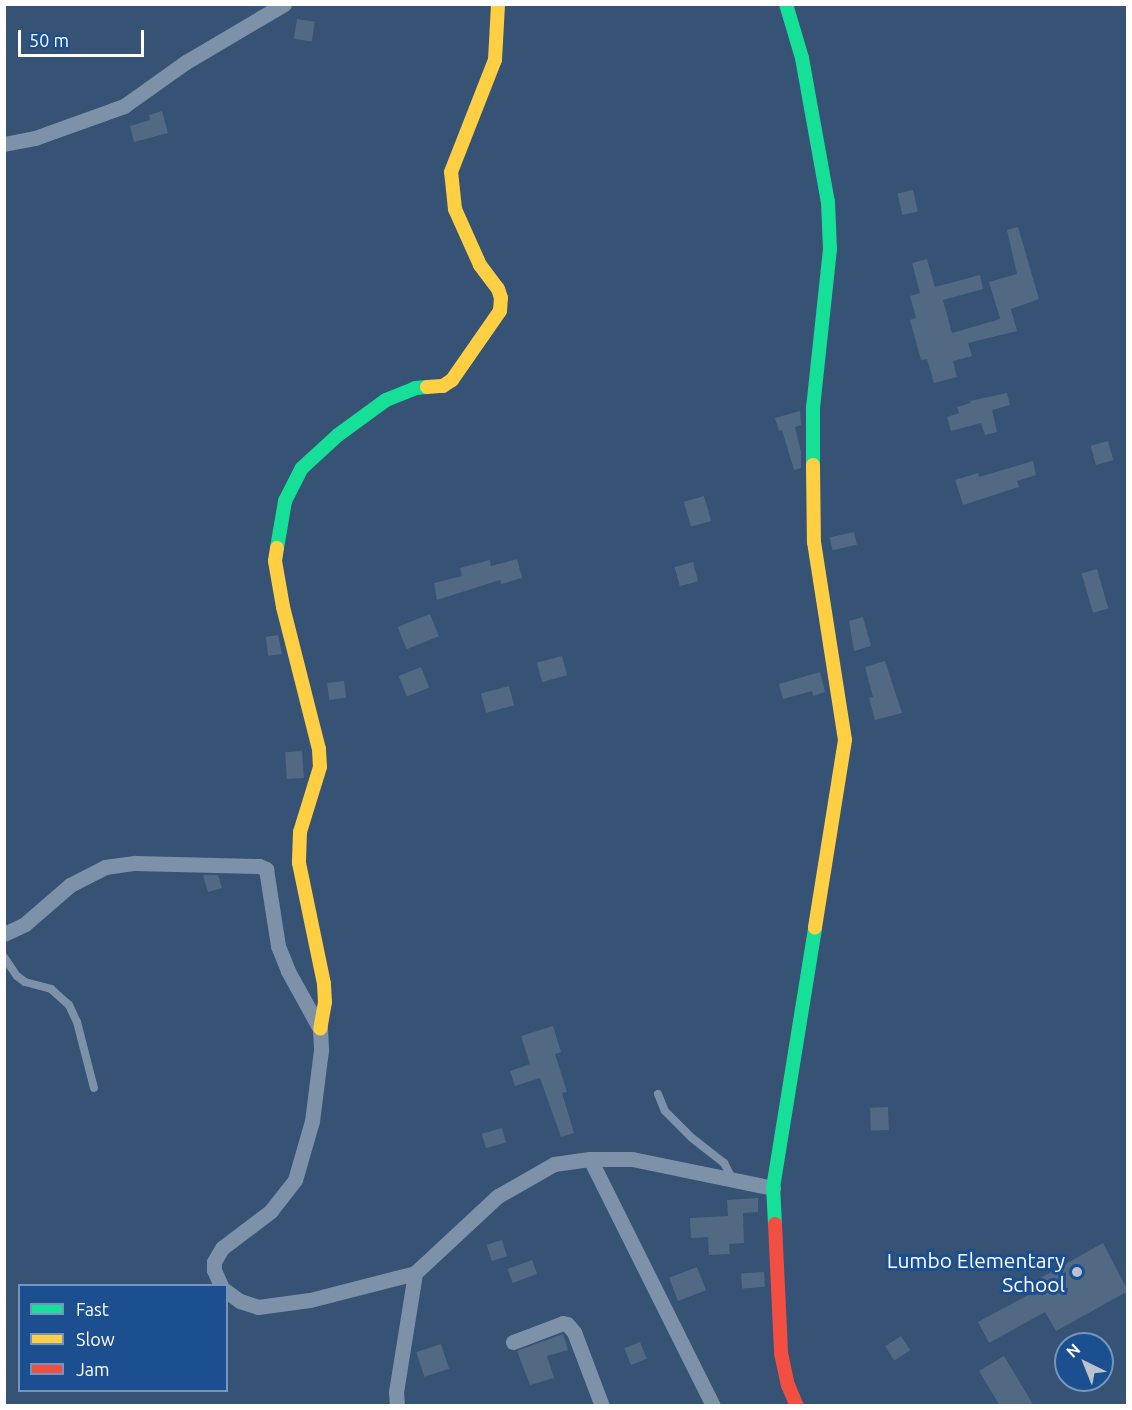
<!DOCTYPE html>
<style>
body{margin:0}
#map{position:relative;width:1132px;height:1410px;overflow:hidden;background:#365274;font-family:Ubuntu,sans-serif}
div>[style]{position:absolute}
.building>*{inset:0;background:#526984;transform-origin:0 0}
.lane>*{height:8px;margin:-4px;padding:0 4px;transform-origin:4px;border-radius:4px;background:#7d92a8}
.street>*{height:15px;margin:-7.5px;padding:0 7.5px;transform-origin:7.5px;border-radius:7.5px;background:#7d92a8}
.fast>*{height:14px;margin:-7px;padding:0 7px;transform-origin:7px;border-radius:7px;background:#16e098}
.slow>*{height:14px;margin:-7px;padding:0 7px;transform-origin:7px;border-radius:7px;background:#ffcf43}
.jam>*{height:14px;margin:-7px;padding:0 7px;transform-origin:7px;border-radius:7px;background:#f24e42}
.dots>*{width:16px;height:16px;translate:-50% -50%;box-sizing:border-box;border:3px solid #1b4f8f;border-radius:50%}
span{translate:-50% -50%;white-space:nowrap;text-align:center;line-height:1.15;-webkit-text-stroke:6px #1b4f8f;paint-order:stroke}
.poi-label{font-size:21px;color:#fff}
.right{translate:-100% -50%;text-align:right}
.frame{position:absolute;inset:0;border:6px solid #fff;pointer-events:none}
.legend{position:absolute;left:18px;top:1284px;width:210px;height:108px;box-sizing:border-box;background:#1b4f8f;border:2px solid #7695bc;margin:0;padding:8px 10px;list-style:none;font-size:18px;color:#fff}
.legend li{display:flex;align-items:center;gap:12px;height:30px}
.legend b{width:30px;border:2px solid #7695bc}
.north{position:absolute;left:1054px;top:1332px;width:60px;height:60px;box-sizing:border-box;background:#1b4f8f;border:2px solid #7695bc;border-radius:50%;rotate:317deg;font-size:16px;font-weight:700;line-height:24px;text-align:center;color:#fff}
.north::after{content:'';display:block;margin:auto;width:21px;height:27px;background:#b9c2ce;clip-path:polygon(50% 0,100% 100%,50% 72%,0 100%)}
.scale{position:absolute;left:18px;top:30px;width:126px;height:27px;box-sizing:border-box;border:3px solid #fff;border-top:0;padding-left:8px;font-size:18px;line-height:21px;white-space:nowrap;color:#fff;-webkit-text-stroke:4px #1b4f8f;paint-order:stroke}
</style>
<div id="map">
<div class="building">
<div style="left:297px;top:19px;width:18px;height:20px;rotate:9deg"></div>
<div style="clip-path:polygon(162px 111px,168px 133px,134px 142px,130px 126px,150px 120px,149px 115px)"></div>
<div style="left:913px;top:190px;width:22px;height:16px;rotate:77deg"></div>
<div style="clip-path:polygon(1018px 227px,1039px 299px,1011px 309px,1017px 331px,968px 343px,972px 356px,953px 361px,957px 377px,934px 383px,927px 359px,921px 360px,910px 320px,916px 318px,910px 296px,920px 293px,912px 263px,927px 259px,935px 287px,980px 275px,983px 289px,943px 300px,952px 333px,997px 320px,1000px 318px,989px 282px,1017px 274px,1007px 230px)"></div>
<div style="clip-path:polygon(1007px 393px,1010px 405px,992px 410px,997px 432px,985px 435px,981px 423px,951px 431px,947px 417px,959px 413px,957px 407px,971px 403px,970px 401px)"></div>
<div style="clip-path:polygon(800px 411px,801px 425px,795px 427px,801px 452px,801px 468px,794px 470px,782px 430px,779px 431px,775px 418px)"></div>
<div style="left:1108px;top:441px;width:20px;height:18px;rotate:75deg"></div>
<div style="clip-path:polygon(1033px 461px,1036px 475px,1017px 481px,1019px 487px,963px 505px,955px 480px,978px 473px,979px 477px)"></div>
<div style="left:704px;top:496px;width:26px;height:21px;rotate:74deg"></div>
<div style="left:854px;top:532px;width:13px;height:25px;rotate:77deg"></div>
<div style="clip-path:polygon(517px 559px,522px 578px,501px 584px,500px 580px,437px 600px,434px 583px,462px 576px,460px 568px,490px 560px,491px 566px)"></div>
<div style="left:693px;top:562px;width:20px;height:19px;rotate:75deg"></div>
<div style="left:1097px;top:569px;width:41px;height:16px;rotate:74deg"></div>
<div style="left:430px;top:614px;width:24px;height:35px;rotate:68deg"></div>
<div style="clip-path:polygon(863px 617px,871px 646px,854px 651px,849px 621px)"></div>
<div style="clip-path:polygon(278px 635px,282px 654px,268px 656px,266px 637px)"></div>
<div style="left:562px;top:656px;width:20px;height:26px;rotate:75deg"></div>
<div style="clip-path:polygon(885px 661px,902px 713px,875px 720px,869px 698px,873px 697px,865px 667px)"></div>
<div style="left:421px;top:667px;width:22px;height:24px;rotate:68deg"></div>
<div style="clip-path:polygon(820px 672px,825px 692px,813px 696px,812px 691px,783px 699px,779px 684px)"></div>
<div style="left:344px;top:681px;width:17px;height:17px;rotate:83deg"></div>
<div style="left:509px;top:686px;width:20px;height:29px;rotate:75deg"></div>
<div style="left:302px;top:751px;width:27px;height:17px;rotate:86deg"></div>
<div style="clip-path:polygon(203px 875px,218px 875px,222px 888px,208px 892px)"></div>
<div style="clip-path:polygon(553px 1026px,561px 1052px,555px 1054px,567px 1092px,562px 1093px,574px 1133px,561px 1137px,540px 1078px,515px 1086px,510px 1071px,530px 1064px,521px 1036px)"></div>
<div style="left:888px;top:1107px;width:23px;height:18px;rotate:88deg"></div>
<div style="left:502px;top:1128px;width:15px;height:21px;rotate:74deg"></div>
<div style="clip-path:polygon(758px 1198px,758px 1212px,743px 1213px,744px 1243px,729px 1244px,730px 1254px,709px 1255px,708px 1237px,691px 1238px,690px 1218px,728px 1216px,727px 1200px)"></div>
<div style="left:502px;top:1240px;width:17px;height:16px;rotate:73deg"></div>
<div style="clip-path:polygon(1103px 1243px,1128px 1291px,1056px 1331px,1045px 1312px,989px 1343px,978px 1322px,1034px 1292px,1030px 1284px)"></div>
<div style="left:532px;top:1260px;width:15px;height:26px;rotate:70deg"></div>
<div style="left:697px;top:1267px;width:25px;height:30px;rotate:69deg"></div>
<div style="left:764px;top:1272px;width:15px;height:23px;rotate:86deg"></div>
<div style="clip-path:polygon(563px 1334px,568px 1350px,547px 1356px,554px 1378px,530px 1385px,517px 1351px)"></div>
<div style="left:901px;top:1336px;width:17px;height:19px;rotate:57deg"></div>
<div style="left:640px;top:1342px;width:18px;height:17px;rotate:68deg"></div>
<div style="left:441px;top:1344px;width:26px;height:26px;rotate:72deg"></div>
<div style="clip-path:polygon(1004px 1356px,1034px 1406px,1000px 1406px,979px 1371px)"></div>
</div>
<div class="lane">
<div style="left:4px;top:957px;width:23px;rotate:56deg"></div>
<div style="left:17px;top:976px;width:10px;rotate:37deg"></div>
<div style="left:25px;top:982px;width:27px;rotate:15deg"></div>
<div style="left:51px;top:989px;width:24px;rotate:42deg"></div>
<div style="left:69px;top:1005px;width:19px;rotate:65deg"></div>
<div style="left:77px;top:1022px;width:68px;rotate:75.6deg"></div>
<div style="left:658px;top:1094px;width:18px;rotate:68deg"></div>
<div style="left:665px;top:1111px;width:38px;rotate:45deg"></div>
<div style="left:692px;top:1138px;width:41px;rotate:38deg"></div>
<div style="left:724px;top:1163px;width:19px;rotate:62deg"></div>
</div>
<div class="street">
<div style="left:4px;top:144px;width:32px;rotate:-11deg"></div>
<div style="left:35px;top:138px;width:95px;rotate:-19.8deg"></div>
<div style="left:124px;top:106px;width:76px;rotate:-35.4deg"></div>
<div style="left:186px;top:62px;width:114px;rotate:-30.6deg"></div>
<div style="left:4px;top:934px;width:23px;rotate:-25deg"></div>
<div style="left:25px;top:924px;width:60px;rotate:-40.9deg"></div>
<div style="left:70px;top:885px;width:39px;rotate:-27deg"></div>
<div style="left:105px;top:867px;width:30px;rotate:-8deg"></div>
<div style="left:135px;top:863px;width:124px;rotate:1.4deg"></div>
<div style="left:259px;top:866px;width:8px;rotate:23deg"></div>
<div style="left:266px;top:869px;width:78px;rotate:81.1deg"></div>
<div style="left:278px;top:946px;width:27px;rotate:68deg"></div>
<div style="left:288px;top:971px;width:66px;rotate:61.1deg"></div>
<div style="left:320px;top:1029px;width:21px;rotate:87deg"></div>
<div style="left:321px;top:1050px;width:72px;rotate:97.2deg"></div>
<div style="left:312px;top:1121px;width:61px;rotate:106.1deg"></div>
<div style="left:295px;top:1180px;width:39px;rotate:128deg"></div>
<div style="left:271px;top:1211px;width:61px;rotate:142.9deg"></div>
<div style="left:222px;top:1248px;width:16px;rotate:120deg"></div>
<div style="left:214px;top:1262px;width:8px;rotate:90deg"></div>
<div style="left:214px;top:1270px;width:17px;rotate:66deg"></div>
<div style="left:590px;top:1159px;width:276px;rotate:63.5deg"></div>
<div style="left:226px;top:1291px;width:17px;rotate:36deg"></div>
<div style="left:240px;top:1301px;width:19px;rotate:18deg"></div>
<div style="left:258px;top:1307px;width:52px;rotate:-7.7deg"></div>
<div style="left:310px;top:1300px;width:108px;rotate:-14.4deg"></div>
<div style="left:415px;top:1273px;width:113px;rotate:-42.9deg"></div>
<div style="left:498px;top:1196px;width:64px;rotate:-29.7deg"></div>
<div style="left:554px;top:1164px;width:36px;rotate:-8deg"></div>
<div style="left:590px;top:1159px;width:42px"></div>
<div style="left:632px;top:1159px;width:144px;rotate:11.6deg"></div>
<div style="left:513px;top:1342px;width:53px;rotate:-20.8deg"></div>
<div style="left:563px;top:1323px;width:4px;rotate:14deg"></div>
<div style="left:567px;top:1324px;width:11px;rotate:49deg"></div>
<div style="left:574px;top:1332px;width:79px;rotate:69.3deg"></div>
<div style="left:397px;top:1406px;width:14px;rotate:-94deg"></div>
<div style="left:396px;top:1392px;width:121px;rotate:-80.9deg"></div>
</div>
<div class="fast">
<div style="left:786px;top:4px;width:56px;rotate:73.5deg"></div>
<div style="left:802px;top:58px;width:146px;rotate:79.8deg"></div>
<div style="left:828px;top:202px;width:47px;rotate:87.6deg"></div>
<div style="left:830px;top:249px;width:159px;rotate:96.1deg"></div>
<div style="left:813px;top:407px;width:58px;rotate:90deg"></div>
<div style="left:277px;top:548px;width:48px;rotate:-80.3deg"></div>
<div style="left:285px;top:501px;width:37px;rotate:-63deg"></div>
<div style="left:302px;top:468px;width:49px;rotate:-42.5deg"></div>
<div style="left:338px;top:435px;width:59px;rotate:-36.1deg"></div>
<div style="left:386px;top:400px;width:31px;rotate:-22deg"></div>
<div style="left:415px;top:388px;width:12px;rotate:-5deg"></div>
<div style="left:775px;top:1224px;width:36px;rotate:-93deg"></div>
<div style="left:773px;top:1188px;width:263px;rotate:-80.8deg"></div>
</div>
<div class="slow">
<div style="left:427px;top:387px;width:16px;rotate:-4deg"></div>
<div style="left:443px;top:386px;width:11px;rotate:-34deg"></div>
<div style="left:452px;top:380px;width:84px;rotate:-55.2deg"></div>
<div style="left:500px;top:311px;width:13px;rotate:-86deg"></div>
<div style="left:501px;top:298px;width:9px;rotate:-108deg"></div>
<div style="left:498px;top:289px;width:30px;rotate:-127deg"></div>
<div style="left:480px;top:265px;width:61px;rotate:-114.1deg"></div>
<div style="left:455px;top:209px;width:37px;rotate:-96deg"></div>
<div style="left:451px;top:172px;width:120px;rotate:-68.6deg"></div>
<div style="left:495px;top:60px;width:56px;rotate:-86.9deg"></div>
<div style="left:813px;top:465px;width:77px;rotate:89.3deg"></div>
<div style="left:814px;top:542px;width:200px;rotate:81.1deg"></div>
<div style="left:845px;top:740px;width:190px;rotate:99.1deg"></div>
<div style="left:277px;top:548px;width:13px;rotate:99deg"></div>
<div style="left:275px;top:561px;width:47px;rotate:80.1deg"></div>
<div style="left:283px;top:607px;width:146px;rotate:75.8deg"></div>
<div style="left:319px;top:749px;width:18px;rotate:87deg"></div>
<div style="left:320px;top:767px;width:68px;rotate:107.1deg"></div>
<div style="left:300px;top:832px;width:31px;rotate:92deg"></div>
<div style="left:299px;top:863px;width:124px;rotate:78.3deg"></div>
<div style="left:324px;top:984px;width:18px;rotate:87deg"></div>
<div style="left:325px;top:1002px;width:27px;rotate:100deg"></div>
</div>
<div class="jam">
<div style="left:775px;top:1224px;width:129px;rotate:87.3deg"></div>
<div style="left:781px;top:1353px;width:33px;rotate:78deg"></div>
<div style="left:788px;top:1385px;width:23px;rotate:67deg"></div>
</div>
<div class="dots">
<div style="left:1077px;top:1272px;background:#b9c2ce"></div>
</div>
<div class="poi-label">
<span class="right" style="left:1065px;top:1272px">Lumbo Elementary<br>School</span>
</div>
<div class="frame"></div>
<ul class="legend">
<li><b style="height:8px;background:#16e098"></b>Fast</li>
<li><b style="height:8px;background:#ffcf43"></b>Slow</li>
<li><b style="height:8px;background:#f24e42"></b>Jam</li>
</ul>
<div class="north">N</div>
<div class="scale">50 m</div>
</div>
